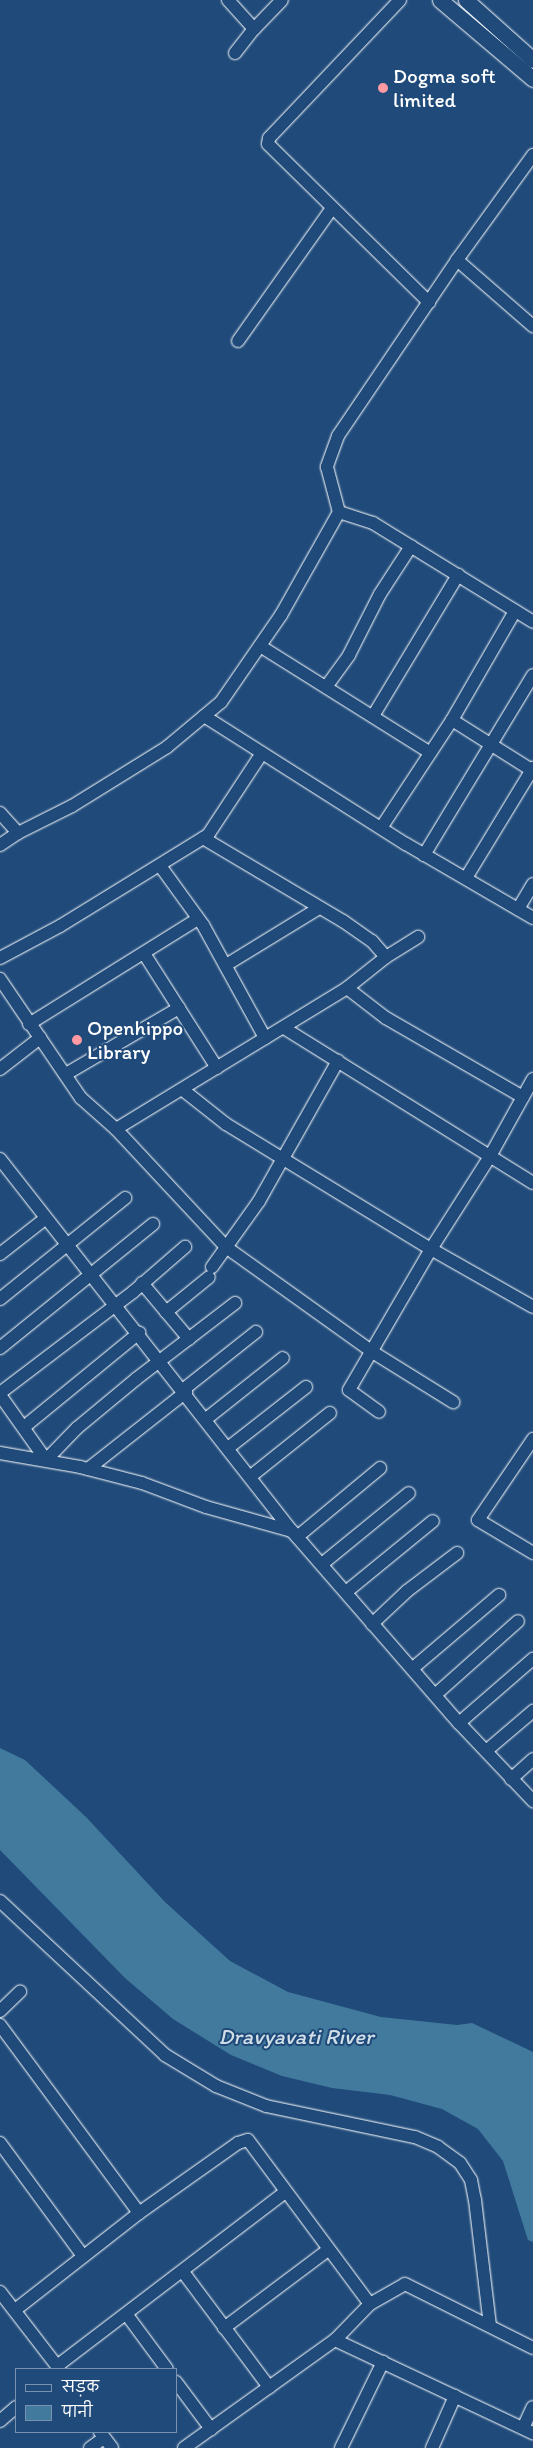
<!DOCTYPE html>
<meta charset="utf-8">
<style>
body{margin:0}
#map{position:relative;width:533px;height:2448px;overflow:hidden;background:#1f4a7a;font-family:Itim,"Playpen Sans Deva",sans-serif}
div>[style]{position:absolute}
.water>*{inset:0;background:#427a9e}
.roads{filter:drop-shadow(0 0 1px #fff) drop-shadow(0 0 1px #fff)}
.minor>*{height:12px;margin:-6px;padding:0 6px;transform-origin:6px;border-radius:6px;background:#1f4a7a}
.major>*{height:15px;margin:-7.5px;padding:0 7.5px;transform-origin:7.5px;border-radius:7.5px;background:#1f4a7a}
.dots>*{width:14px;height:14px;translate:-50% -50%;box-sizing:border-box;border:2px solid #1f4a7a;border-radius:50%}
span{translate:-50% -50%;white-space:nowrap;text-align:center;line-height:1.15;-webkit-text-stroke:4px #1f4a7a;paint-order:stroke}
.poi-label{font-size:21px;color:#fff}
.left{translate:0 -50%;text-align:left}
.water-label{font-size:22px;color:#d0dee7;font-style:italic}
.legend{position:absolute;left:15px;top:2368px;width:162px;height:65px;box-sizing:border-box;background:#1f4a7a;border:1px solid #7992af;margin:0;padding:6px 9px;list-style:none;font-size:15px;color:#fff}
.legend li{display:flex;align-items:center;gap:10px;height:25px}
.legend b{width:25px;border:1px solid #7992af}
</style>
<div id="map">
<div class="water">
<div style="clip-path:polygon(0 1748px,25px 1760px,86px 1817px,165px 1902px,230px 1961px,288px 1992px,381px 2017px,457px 2025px,472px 2023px,533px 2052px,533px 2242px,528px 2240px,503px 2161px,478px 2129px,442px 2109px,390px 2095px,332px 2088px,282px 2076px,231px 2055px,173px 2019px,125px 1978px,0 1850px)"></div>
</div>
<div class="roads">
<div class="minor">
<div style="left:228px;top:0;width:39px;rotate:48deg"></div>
<div style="left:254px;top:29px;width:40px;rotate:-46deg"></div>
<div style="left:400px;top:0;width:190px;rotate:133.5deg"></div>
<div style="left:269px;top:138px;width:6px;rotate:99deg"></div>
<div style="left:268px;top:144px;width:226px;rotate:44.5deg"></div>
<div style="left:235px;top:53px;width:31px;rotate:-52deg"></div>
<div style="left:533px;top:155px;width:130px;rotate:125.9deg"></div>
<div style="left:457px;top:260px;width:212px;rotate:124.1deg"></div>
<div style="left:338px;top:436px;width:33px;rotate:110deg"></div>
<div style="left:327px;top:467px;width:47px;rotate:75.1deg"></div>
<div style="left:339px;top:512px;width:36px;rotate:18deg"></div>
<div style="left:373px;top:523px;width:188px;rotate:31.7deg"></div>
<div style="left:457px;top:260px;width:101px;rotate:41deg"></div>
<div style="left:238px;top:341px;width:163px;rotate:-54.7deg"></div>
<div style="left:260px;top:646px;width:199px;rotate:32.1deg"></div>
<div style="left:326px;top:687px;width:39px;rotate:-54deg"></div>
<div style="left:349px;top:655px;width:68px;rotate:-63.1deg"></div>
<div style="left:380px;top:594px;width:57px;rotate:-57.1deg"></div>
<div style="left:204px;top:716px;width:239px;rotate:32.4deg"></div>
<div style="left:406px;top:844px;width:147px;rotate:30.2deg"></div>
<div style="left:373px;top:716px;width:165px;rotate:-58.9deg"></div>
<div style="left:452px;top:720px;width:96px;rotate:32.2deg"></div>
<div style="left:0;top:813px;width:27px;rotate:48deg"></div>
<div style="left:18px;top:833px;width:60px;rotate:-26.6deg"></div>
<div style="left:72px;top:806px;width:112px;rotate:-31.8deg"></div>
<div style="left:167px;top:747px;width:70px;rotate:-39.8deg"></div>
<div style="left:221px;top:702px;width:106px;rotate:-55.4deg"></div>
<div style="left:281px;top:615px;width:118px;rotate:-60.6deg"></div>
<div style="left:381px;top:828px;width:129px;rotate:-56.7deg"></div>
<div style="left:452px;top:720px;width:126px;rotate:-60deg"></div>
<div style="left:203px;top:838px;width:163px;rotate:30.7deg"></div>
<div style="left:343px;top:921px;width:35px;rotate:35deg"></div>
<div style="left:372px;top:941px;width:21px;rotate:49deg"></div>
<div style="left:0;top:845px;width:22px;rotate:-34deg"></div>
<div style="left:424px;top:855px;width:210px;rotate:-58.8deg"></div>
<div style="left:161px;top:867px;width:72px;rotate:54.1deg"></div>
<div style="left:203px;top:925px;width:129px;rotate:61.2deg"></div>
<div style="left:466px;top:878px;width:129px;rotate:-58.7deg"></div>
<div style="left:518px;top:909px;width:29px;rotate:-59deg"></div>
<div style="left:145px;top:955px;width:134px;rotate:57.5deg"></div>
<div style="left:0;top:958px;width:68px;rotate:-28.1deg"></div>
<div style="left:60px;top:926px;width:174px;rotate:-31.6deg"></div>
<div style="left:208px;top:835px;width:98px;rotate:-56.6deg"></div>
<div style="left:226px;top:965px;width:109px;rotate:-31.5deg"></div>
<div style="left:0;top:979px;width:144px;rotate:55.8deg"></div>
<div style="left:81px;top:1098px;width:47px;rotate:41.5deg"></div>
<div style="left:116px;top:1129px;width:271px;rotate:-31.4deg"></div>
<div style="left:347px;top:988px;width:50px;rotate:-38.5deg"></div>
<div style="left:386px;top:957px;width:38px;rotate:-32deg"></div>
<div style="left:347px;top:988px;width:49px;rotate:37.6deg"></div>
<div style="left:386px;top:1018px;width:158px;rotate:30deg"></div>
<div style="left:29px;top:1024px;width:199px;rotate:-31.9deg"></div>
<div style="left:284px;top:1028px;width:293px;rotate:31.9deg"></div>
<div style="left:0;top:1069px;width:51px;rotate:-37.8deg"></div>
<div style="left:66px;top:1074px;width:131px;rotate:-30.3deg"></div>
<div style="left:533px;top:1079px;width:90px;rotate:119.1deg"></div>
<div style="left:489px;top:1158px;width:108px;rotate:122.5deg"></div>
<div style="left:431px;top:1249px;width:117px;rotate:29.6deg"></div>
<div style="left:183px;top:1090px;width:55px;rotate:38.3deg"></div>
<div style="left:226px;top:1124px;width:240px;rotate:31.4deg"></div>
<div style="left:431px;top:1249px;width:163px;rotate:120.2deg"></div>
<div style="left:349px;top:1390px;width:37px;rotate:36deg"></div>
<div style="left:116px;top:1129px;width:161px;rotate:47deg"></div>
<div style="left:226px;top:1247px;width:178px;rotate:35.6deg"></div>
<div style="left:371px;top:1351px;width:97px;rotate:31.9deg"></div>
<div style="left:0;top:1159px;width:473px;rotate:51.9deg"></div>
<div style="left:292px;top:1531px;width:254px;rotate:49deg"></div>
<div style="left:459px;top:1723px;width:108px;rotate:46.5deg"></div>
<div style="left:0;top:1254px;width:58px;rotate:-38deg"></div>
<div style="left:212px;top:1267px;width:81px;rotate:-54.5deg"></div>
<div style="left:259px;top:1201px;width:161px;rotate:-60.6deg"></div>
<div style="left:142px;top:1283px;width:73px;rotate:50deg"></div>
<div style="left:0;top:1299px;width:161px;rotate:-38.9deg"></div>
<div style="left:166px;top:1312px;width:55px;rotate:-39.1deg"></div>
<div style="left:0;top:1348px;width:197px;rotate:-39deg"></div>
<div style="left:184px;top:1389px;width:92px;rotate:-38.4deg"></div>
<div style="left:0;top:1393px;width:167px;rotate:-37.2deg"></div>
<div style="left:133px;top:1292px;width:69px;rotate:-40.9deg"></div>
<div style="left:0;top:1395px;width:80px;rotate:54.7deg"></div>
<div style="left:46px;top:1460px;width:45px;rotate:-45.9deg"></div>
<div style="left:77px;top:1428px;width:77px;rotate:-39.7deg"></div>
<div style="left:136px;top:1379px;width:125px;rotate:-37.5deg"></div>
<div style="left:206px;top:1419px;width:98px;rotate:-38.4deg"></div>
<div style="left:24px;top:1427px;width:149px;rotate:-39.3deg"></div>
<div style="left:533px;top:1439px;width:98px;rotate:124.2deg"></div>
<div style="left:478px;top:1520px;width:64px;rotate:31deg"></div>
<div style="left:228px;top:1448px;width:99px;rotate:-38deg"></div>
<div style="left:0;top:1453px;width:81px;rotate:9.9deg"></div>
<div style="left:80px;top:1467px;width:64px;rotate:14.5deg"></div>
<div style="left:142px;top:1483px;width:68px;rotate:20.6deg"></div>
<div style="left:206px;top:1507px;width:89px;rotate:15.6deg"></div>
<div style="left:88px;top:1469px;width:125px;rotate:-38.2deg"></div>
<div style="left:251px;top:1476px;width:101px;rotate:-38.6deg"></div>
<div style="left:297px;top:1537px;width:108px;rotate:-39.7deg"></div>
<div style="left:322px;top:1564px;width:112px;rotate:-39.2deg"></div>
<div style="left:346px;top:1592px;width:112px;rotate:-39.2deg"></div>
<div style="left:372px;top:1624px;width:48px;rotate:-43.3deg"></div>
<div style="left:407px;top:1591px;width:63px;rotate:-37.2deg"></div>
<div style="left:413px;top:1668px;width:113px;rotate:-40.3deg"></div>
<div style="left:435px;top:1695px;width:111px;rotate:-41.7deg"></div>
<div style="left:459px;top:1723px;width:98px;rotate:-40.9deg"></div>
<div style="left:486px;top:1751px;width:62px;rotate:-40.4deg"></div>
<div style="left:511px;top:1779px;width:30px;rotate:-42deg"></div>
<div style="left:0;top:1901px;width:226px;rotate:43deg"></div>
<div style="left:165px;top:2055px;width:60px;rotate:31.3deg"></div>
<div style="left:216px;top:2086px;width:54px;rotate:21.8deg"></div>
<div style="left:266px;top:2106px;width:152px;rotate:11.8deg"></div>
<div style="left:415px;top:2137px;width:25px;rotate:23deg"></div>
<div style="left:438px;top:2147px;width:27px;rotate:36deg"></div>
<div style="left:460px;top:2163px;width:20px;rotate:57deg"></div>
<div style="left:471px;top:2180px;width:20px;rotate:79deg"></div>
<div style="left:475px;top:2200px;width:126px;rotate:83.2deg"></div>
<div style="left:0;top:2011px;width:28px;rotate:-44deg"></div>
<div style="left:0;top:2025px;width:234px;rotate:53.5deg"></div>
<div style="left:0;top:2143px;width:140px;rotate:53.7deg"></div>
<div style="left:183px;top:2272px;width:144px;rotate:53.2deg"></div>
<div style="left:0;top:2292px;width:93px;rotate:52.4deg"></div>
<div style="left:15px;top:2310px;width:157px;rotate:-38deg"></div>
<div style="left:139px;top:2213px;width:121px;rotate:-35.3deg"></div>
<div style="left:238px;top:2143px;width:10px;rotate:-17deg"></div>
<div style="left:248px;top:2140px;width:204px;rotate:53.4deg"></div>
<div style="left:127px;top:2315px;width:67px;rotate:53.5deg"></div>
<div style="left:224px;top:2328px;width:130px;rotate:-36.9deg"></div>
<div style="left:335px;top:2340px;width:50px;rotate:-45.8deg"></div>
<div style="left:370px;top:2304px;width:40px;rotate:-29.7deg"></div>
<div style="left:405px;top:2284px;width:143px;rotate:26.6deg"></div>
<div style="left:59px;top:2369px;width:4px;rotate:-124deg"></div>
<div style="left:57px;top:2366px;width:287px;rotate:-37.3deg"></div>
<div style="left:176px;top:2382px;width:59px;rotate:53.3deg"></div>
<div style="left:0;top:2421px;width:21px;rotate:-41deg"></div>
<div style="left:523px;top:2428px;width:23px;rotate:-65deg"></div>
<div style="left:100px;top:2432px;width:20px;rotate:53deg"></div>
<div style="left:90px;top:2448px;width:17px;rotate:-36deg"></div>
<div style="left:184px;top:2448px;width:186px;rotate:-35.6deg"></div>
<div style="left:335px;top:2340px;width:219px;rotate:25.2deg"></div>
<div style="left:341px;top:2448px;width:96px;rotate:-64deg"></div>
<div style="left:432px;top:2448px;width:57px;rotate:-66.1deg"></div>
</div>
<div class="major">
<div style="left:440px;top:0;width:122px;rotate:40.3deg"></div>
<div style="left:466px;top:0;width:90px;rotate:41.8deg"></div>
</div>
</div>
<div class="dots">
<div style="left:383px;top:88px;background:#ff9aa2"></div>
<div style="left:77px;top:1040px;background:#ff9aa2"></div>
</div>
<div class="poi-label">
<span class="left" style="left:393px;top:88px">Dogma soft<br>limited</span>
<span class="left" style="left:87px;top:1040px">Openhippo<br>Library</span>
</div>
<div class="water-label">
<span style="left:296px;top:2037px">Dravyavati River</span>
</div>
<ul class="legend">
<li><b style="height:6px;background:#1f4a7a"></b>सड़क</li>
<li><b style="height:14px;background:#427a9e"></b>पानी</li>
</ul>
</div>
